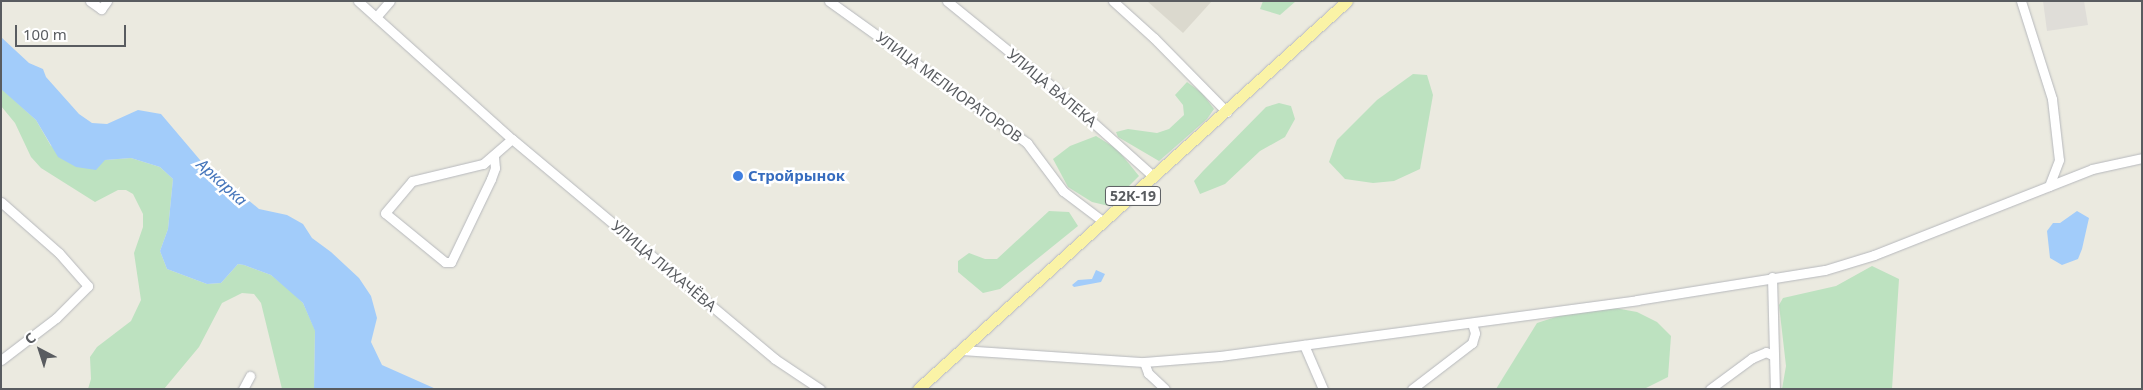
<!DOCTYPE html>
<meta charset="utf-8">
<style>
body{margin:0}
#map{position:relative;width:2143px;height:390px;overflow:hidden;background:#ebeae0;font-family:"Noto Sans",sans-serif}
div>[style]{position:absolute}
.industrial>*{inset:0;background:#dfddd8}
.education>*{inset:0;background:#dbd9ce}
.green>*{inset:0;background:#bde2c0}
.water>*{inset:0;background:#a2ccfa}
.roads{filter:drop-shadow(0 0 1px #b6b8bc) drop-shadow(0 0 1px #b6b8bc)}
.minor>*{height:9px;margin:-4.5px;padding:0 4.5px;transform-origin:4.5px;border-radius:4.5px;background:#fff}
.major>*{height:11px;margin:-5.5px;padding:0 5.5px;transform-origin:5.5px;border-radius:5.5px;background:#faf3a6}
.dots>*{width:14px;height:14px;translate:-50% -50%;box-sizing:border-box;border:2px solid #fff;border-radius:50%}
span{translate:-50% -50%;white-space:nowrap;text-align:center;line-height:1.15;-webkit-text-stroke:5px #fff;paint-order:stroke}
.shield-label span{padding:1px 4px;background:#fff;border:1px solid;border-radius:4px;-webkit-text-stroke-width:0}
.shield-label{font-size:14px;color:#595c60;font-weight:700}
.street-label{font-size:15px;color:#595c60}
.shop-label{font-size:15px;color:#366cbe;font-weight:700}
.left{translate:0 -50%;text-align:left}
.water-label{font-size:16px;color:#4676bb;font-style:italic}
.frame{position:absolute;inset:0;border:2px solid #595c60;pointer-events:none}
.north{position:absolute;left:15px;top:325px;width:50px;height:50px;-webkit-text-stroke:4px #fff;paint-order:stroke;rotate:320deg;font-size:14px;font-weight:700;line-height:20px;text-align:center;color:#595c60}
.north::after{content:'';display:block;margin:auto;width:18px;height:22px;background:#595c60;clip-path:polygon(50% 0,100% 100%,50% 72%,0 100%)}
.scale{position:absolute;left:15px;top:25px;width:111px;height:22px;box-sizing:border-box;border:2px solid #595c60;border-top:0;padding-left:6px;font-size:15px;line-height:18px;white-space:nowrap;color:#595c60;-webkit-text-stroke:4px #fff;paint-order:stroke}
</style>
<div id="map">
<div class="industrial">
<div style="clip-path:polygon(2043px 1px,2084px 1px,2088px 25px,2047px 31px)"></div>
</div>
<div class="education">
<div style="clip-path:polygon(1147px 1px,1212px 1px,1183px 33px)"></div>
</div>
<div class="green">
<div style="clip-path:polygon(1263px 1px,1296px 1px,1280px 15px,1260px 9px)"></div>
<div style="clip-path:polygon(1413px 74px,1427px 75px,1433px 95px,1420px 169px,1394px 181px,1373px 183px,1345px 179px,1329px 162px,1337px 140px,1377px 100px)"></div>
<div style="clip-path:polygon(1187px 82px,1202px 93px,1214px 109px,1207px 119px,1159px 161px,1118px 137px,1116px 132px,1128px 129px,1157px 133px,1169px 129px,1184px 115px,1183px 105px,1175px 95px)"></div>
<div style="clip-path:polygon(1px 88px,36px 120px,51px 146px,105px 160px,131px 158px,160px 167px,173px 179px,168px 229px,160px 251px,167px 269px,207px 284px,221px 283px,238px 264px,244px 265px,271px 275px,292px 292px,303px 303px,315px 330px,314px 389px,282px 389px,261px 303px,254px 294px,242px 293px,222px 303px,199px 347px,164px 389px,88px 389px,91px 379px,90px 357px,97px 347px,131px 321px,141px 300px,134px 253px,143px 227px,143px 214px,133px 194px,126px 190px,118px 190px,95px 202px,41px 168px,31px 157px,15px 123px,1px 106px)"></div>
<div style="clip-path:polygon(1279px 103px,1291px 106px,1295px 119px,1285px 137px,1260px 151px,1225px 184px,1200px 194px,1194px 181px,1203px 171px,1266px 107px)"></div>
<div style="clip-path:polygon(1096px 136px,1117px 149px,1139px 176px,1109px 206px,1092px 202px,1068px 187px,1053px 159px,1070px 146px)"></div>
<div style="clip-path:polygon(1049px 211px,1069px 212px,1078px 226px,1000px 289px,983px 293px,958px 272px,958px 261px,969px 253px,985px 259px,997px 259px)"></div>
<div style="clip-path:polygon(1872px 266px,1899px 279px,1892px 389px,1782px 389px,1786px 366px,1779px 305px,1783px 298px,1836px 286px)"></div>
<div style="clip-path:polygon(1615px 308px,1637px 312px,1657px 322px,1671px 336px,1668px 377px,1644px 389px,1496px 389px,1537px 323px,1562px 315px)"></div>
</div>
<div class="water">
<div style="clip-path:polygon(1px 37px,29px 63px,43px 69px,46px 77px,79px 114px,92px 123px,107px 124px,138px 110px,161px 114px,223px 187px,236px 190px,259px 209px,287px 215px,303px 224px,312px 238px,331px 252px,359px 278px,371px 296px,377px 318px,371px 342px,382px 365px,436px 389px,314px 389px,315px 331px,303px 303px,271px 275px,244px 265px,238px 264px,221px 283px,207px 284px,167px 269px,160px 251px,168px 229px,173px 179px,160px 167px,131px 158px,105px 160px,96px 170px,76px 167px,58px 157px,36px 120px,1px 89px)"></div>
<div style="clip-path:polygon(2077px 211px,2089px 218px,2082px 249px,2078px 259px,2062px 265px,2050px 258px,2047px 231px,2053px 223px,2060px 223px)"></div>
<div style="clip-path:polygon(1096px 270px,1105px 274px,1101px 282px,1074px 287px,1072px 285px,1078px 280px,1092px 279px)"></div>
</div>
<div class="roads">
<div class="minor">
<div style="left:90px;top:1px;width:14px;rotate:36deg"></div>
<div style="left:101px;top:9px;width:10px;rotate:-53deg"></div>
<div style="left:358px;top:1px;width:207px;rotate:41.9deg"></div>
<div style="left:512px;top:139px;width:343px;rotate:39.9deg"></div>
<div style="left:775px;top:359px;width:54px;rotate:33.7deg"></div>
<div style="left:829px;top:1px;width:244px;rotate:35.6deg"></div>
<div style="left:1027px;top:143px;width:60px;rotate:53.1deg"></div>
<div style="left:1063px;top:191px;width:51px;rotate:37.1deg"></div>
<div style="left:947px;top:1px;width:144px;rotate:39.1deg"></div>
<div style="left:1059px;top:92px;width:127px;rotate:41.8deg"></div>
<div style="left:1113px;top:1px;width:55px;rotate:42.1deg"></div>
<div style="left:1154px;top:38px;width:104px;rotate:45.4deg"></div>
<div style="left:2021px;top:1px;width:103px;rotate:72.4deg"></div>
<div style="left:2052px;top:99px;width:61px;rotate:83.5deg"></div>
<div style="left:2059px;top:160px;width:28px;rotate:111deg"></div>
<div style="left:376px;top:17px;width:21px;rotate:-49deg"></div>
<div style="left:494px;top:157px;width:11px;rotate:85deg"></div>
<div style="left:495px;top:168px;width:12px;rotate:110deg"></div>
<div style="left:491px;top:179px;width:92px;rotate:115.7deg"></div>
<div style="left:451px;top:262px;width:6px;rotate:180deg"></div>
<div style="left:445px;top:262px;width:77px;rotate:-140.8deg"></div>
<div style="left:385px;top:213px;width:42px;rotate:-49.8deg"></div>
<div style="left:412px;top:181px;width:73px;rotate:-13.5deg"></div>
<div style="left:483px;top:164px;width:38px;rotate:-41deg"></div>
<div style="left:1px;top:202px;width:77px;rotate:41.3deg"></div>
<div style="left:59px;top:253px;width:44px;rotate:48.7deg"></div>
<div style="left:88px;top:286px;width:45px;rotate:135deg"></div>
<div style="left:56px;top:318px;width:69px;rotate:142.6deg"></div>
<div style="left:1772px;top:277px;width:112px;rotate:88.5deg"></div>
<div style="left:1304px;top:345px;width:48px;rotate:66.6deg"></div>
<div style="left:961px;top:350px;width:183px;rotate:3.8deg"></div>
<div style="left:1144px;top:362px;width:76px;rotate:-4.5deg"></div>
<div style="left:1220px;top:356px;width:421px;rotate:-7.6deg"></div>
<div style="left:1637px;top:300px;width:190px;rotate:-9.1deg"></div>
<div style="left:1825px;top:270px;width:51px;rotate:-17deg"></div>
<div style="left:1874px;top:255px;width:234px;rotate:-21.5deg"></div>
<div style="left:2092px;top:169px;width:51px;rotate:-12.4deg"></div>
<div style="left:1144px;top:362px;width:12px;rotate:70deg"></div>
<div style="left:1148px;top:373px;width:23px;rotate:43deg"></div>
<div style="left:243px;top:389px;width:15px;rotate:-62deg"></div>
<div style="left:1412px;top:389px;width:76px;rotate:-37.5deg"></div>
<div style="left:1472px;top:343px;width:10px;rotate:-73deg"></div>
<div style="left:1475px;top:333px;width:10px;rotate:-107deg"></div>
<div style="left:1710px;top:389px;width:52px;rotate:-36.4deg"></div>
<div style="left:1752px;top:358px;width:15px;rotate:-23deg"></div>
<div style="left:1766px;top:352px;width:9px;rotate:27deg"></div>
</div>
<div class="major">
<div style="left:918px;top:389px;width:578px;rotate:-42.13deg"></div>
</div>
</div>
<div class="dots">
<div style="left:738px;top:176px;background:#3f7fe0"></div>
</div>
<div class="shield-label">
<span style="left:1133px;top:196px">52К-19</span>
</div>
<div class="street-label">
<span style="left:949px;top:87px;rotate:36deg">УЛИЦА МЕЛИОРАТОРОВ</span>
<span style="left:1052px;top:88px;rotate:40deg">УЛИЦА ВАЛЕКА</span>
<span style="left:664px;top:266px;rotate:40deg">УЛИЦА ЛИХАЧЁВА</span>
</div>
<div class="shop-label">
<span class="left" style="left:748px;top:176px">Стройрынок</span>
</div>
<div class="water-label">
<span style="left:222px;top:182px;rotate:42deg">Аркарка</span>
</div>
<div class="frame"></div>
<div class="north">С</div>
<div class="scale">100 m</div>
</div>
